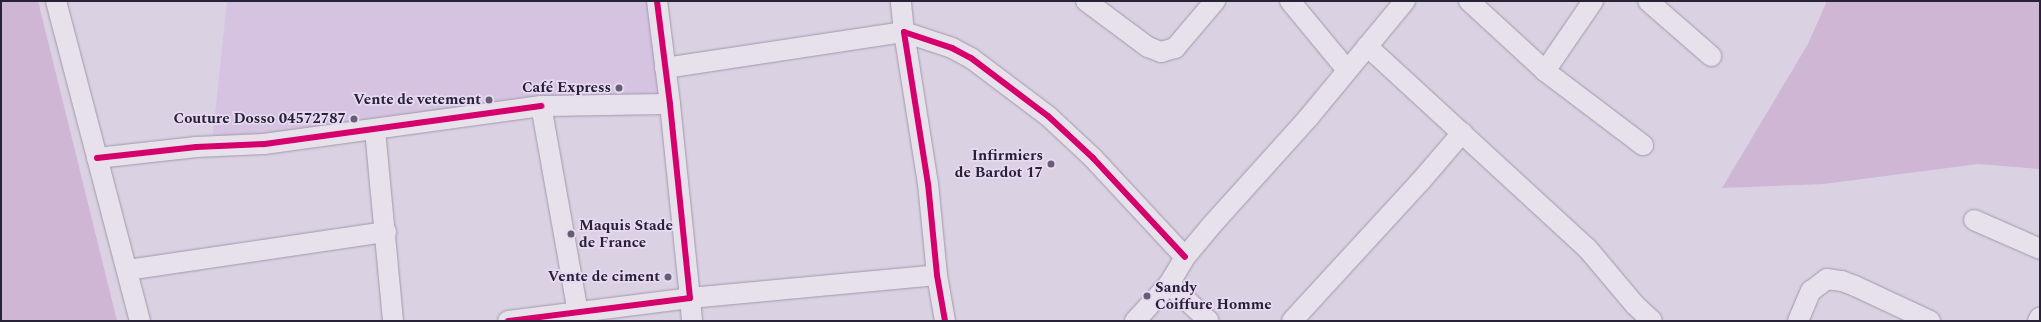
<!DOCTYPE html>
<meta charset="utf-8">
<style>
body{margin:0}
#map{position:relative;width:2041px;height:322px;overflow:hidden;background:#dad1e3;font-family:Spectral,serif}
div>[style]{position:absolute}
.farmland>*{inset:0;background:#d5c3e1}
.green>*{inset:0;background:#ceb6d4}
.roads{filter:drop-shadow(0 0 1px #a099a9) drop-shadow(0 0 1px #a099a9)}
.minor>*{height:20px;margin:-10px;padding:0 10px;transform-origin:10px;border-radius:10px;background:#e7e1ec}
.cycleway>*{height:6px;margin:-3px;padding:0 3px;transform-origin:3px;border-radius:3px;background:#d6006c}
.dots>*{width:11px;height:11px;translate:-50% -50%;box-sizing:border-box;border:2px solid #e6d9f2;border-radius:50%}
span{translate:-50% -50%;white-space:nowrap;text-align:center;line-height:1.15;-webkit-text-stroke:3.5px #e6d9f2;paint-order:stroke}
.poi-label{font-size:15px;color:#282237;font-weight:700}
.right{translate:-100% -50%;text-align:right}
.left{translate:0 -50%;text-align:left}
.frame{position:absolute;inset:0;border:2px solid #282237;pointer-events:none}
</style>
<div id="map">
<div class="farmland">
<div style="clip-path:polygon(227px 1px,655px 1px,667px 102px,212px 143px)"></div>
</div>
<div class="green">
<div style="clip-path:polygon(1px 1px,38px 1px,117px 321px,1px 321px)"></div>
<div style="clip-path:polygon(1827px 1px,2040px 1px,2040px 169px,1978px 164px,1824px 184px,1722px 188px,1808px 44px)"></div>
</div>
<div class="roads">
<div class="minor">
<div style="left:56px;top:1px;width:331px;rotate:75.3deg"></div>
<div style="left:1086px;top:1px;width:77px;rotate:36.6deg"></div>
<div style="left:1148px;top:47px;width:14px;rotate:21deg"></div>
<div style="left:1161px;top:52px;width:15px;rotate:-16deg"></div>
<div style="left:1175px;top:48px;width:62px;rotate:-49.6deg"></div>
<div style="left:1290px;top:1px;width:89px;rotate:50.4deg"></div>
<div style="left:1469px;top:1px;width:103px;rotate:42.6deg"></div>
<div style="left:1593px;top:1px;width:85px;rotate:124.4deg"></div>
<div style="left:1545px;top:71px;width:123px;rotate:37.1deg"></div>
<div style="left:1648px;top:1px;width:84px;rotate:41.1deg"></div>
<div style="left:1367px;top:46px;width:299px;rotate:42.6deg"></div>
<div style="left:1587px;top:248px;width:75px;rotate:49.9deg"></div>
<div style="left:1635px;top:305px;width:23px;rotate:43deg"></div>
<div style="left:665px;top:68px;width:242px;rotate:-8.6deg"></div>
<div style="left:904px;top:32px;width:31px;rotate:-96deg"></div>
<div style="left:375px;top:130px;width:192px;rotate:84.6deg"></div>
<div style="left:97px;top:158px;width:100px;rotate:-6.3deg"></div>
<div style="left:196px;top:147px;width:68px;rotate:-2.5deg"></div>
<div style="left:264px;top:144px;width:280px;rotate:-7.8deg"></div>
<div style="left:1974px;top:220px;width:72px;rotate:23.7deg"></div>
<div style="left:128px;top:270px;width:261px;rotate:-8.4deg"></div>
<div style="left:1169px;top:284px;width:54px;rotate:42.8deg"></div>
<div style="left:578px;top:313px;width:210px;rotate:-100.1deg"></div>
<div style="left:541px;top:106px;width:129px;rotate:-0.9deg"></div>
<div style="left:508px;top:321px;width:183px;rotate:-7.2deg"></div>
<div style="left:690px;top:298px;width:195px;rotate:-95.9deg"></div>
<div style="left:670px;top:104px;width:104px;rotate:-97.2deg"></div>
<div style="left:692px;top:321px;width:23px;rotate:-95deg"></div>
<div style="left:690px;top:298px;width:248px;rotate:-5.3deg"></div>
<div style="left:945px;top:321px;width:47px;rotate:-99.9deg"></div>
<div style="left:937px;top:275px;width:91px;rotate:-95.6deg"></div>
<div style="left:928px;top:184px;width:154px;rotate:-99deg"></div>
<div style="left:904px;top:32px;width:51px;rotate:18.4deg"></div>
<div style="left:952px;top:48px;width:21px;rotate:28deg"></div>
<div style="left:971px;top:58px;width:96px;rotate:37deg"></div>
<div style="left:1048px;top:116px;width:62px;rotate:43deg"></div>
<div style="left:1093px;top:158px;width:135px;rotate:47.1deg"></div>
<div style="left:1135px;top:321px;width:50px;rotate:-47.4deg"></div>
<div style="left:1169px;top:284px;width:31px;rotate:-59deg"></div>
<div style="left:1185px;top:257px;width:39px;rotate:-50deg"></div>
<div style="left:1210px;top:227px;width:148px;rotate:-48deg"></div>
<div style="left:1309px;top:117px;width:151px;rotate:-50.4deg"></div>
<div style="left:1292px;top:321px;width:189px;rotate:-47.4deg"></div>
<div style="left:1420px;top:182px;width:65px;rotate:-49.4deg"></div>
<div style="left:1798px;top:321px;width:33px;rotate:-67deg"></div>
<div style="left:1811px;top:291px;width:20px;rotate:-37deg"></div>
<div style="left:1827px;top:279px;width:15px;rotate:8deg"></div>
<div style="left:1842px;top:281px;width:14px;rotate:21deg"></div>
<div style="left:1855px;top:286px;width:83px;rotate:25deg"></div>
<div style="left:2038px;top:321px;width:4px;rotate:-63deg"></div>
</div>
</div>
<div class="cycleway">
<div style="left:97px;top:158px;width:100px;rotate:-6.3deg"></div>
<div style="left:196px;top:147px;width:68px;rotate:-2.5deg"></div>
<div style="left:264px;top:144px;width:280px;rotate:-7.8deg"></div>
<div style="left:508px;top:321px;width:183px;rotate:-7.2deg"></div>
<div style="left:690px;top:298px;width:195px;rotate:-95.9deg"></div>
<div style="left:670px;top:104px;width:104px;rotate:-97.2deg"></div>
<div style="left:945px;top:321px;width:47px;rotate:-99.9deg"></div>
<div style="left:937px;top:275px;width:91px;rotate:-95.6deg"></div>
<div style="left:928px;top:184px;width:154px;rotate:-99deg"></div>
<div style="left:904px;top:32px;width:51px;rotate:18.4deg"></div>
<div style="left:952px;top:48px;width:21px;rotate:28deg"></div>
<div style="left:971px;top:58px;width:96px;rotate:37deg"></div>
<div style="left:1048px;top:116px;width:62px;rotate:43deg"></div>
<div style="left:1093px;top:158px;width:135px;rotate:47.1deg"></div>
</div>
<div class="dots">
<div style="left:619px;top:88px;background:#665f73"></div>
<div style="left:489px;top:100px;background:#665f73"></div>
<div style="left:354px;top:119px;background:#665f73"></div>
<div style="left:1051px;top:164px;background:#665f73"></div>
<div style="left:571px;top:234px;background:#665f73"></div>
<div style="left:668px;top:277px;background:#665f73"></div>
<div style="left:1147px;top:296px;background:#665f73"></div>
</div>
<div class="poi-label">
<span class="right" style="left:611px;top:88px">Café Express</span>
<span class="right" style="left:481px;top:100px">Vente de vetement</span>
<span class="right" style="left:346px;top:119px">Couture Dosso 04572787</span>
<span class="right" style="left:1043px;top:164px">Infirmiers<br>de Bardot 17</span>
<span class="left" style="left:579px;top:234px">Maquis Stade<br>de France</span>
<span class="right" style="left:660px;top:277px">Vente de ciment</span>
<span class="left" style="left:1155px;top:296px">Sandy<br>Coiffure Homme</span>
</div>
<div class="frame"></div>
</div>
